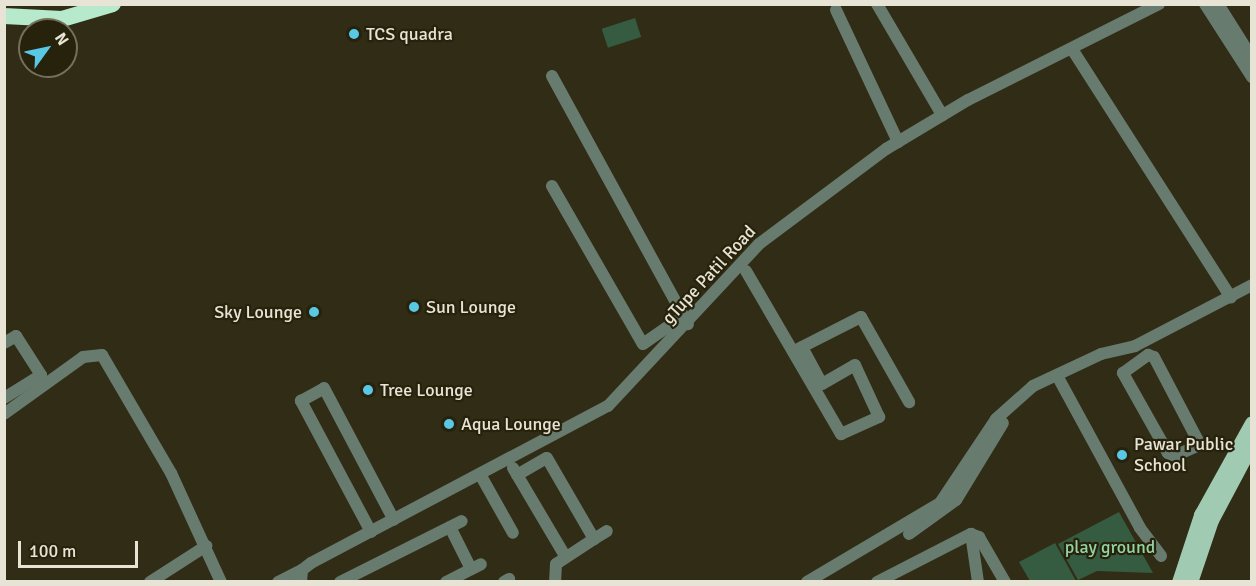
<!DOCTYPE html>
<style>
body{margin:0}
#map{position:relative;width:1256px;height:586px;overflow:hidden;background:#312c15;font-family:Signika,sans-serif}
div>[style]{position:absolute}
.green>*{inset:0;background:#355c40;transform-origin:0 0}
.minor>*{height:12px;margin:-6px;padding:0 6px;transform-origin:6px;border-radius:6px;background:#677b6f}
.major>*{height:15px;margin:-7.5px;padding:0 7.5px;transform-origin:7.5px;border-radius:7.5px;background:#a0cab2}
.highway>*{height:16px;margin:-8px;padding:0 8px;transform-origin:8px;border-radius:8px;background:#b7e9cc}
.dots>*{width:16px;height:16px;translate:-50% -50%;box-sizing:border-box;border:3px solid #27220b;border-radius:50%}
span{translate:-50% -50%;white-space:nowrap;text-align:center;line-height:1.15;-webkit-text-stroke:4.5px #27220b;paint-order:stroke}
.poi-label{font-size:18px;color:#e7e4d6}
.left{translate:0 -50%;text-align:left}
.right{translate:-100% -50%;text-align:right}
.street-label{font-size:18px;color:#e7e4d6}
.park-label{font-size:18px;color:#93d5a4}
.frame{position:absolute;inset:0;border:6px solid #e7e4d6;pointer-events:none}
.north{position:absolute;left:18px;top:18px;width:60px;height:60px;box-sizing:border-box;background:#27220b;border:2px solid #74705c;border-radius:50%;rotate:57deg;font-size:16px;font-weight:700;line-height:24px;text-align:center;color:#e7e4d6}
.north::after{content:'';display:block;margin:auto;width:21px;height:27px;background:#59c8e5;clip-path:polygon(50% 0,100% 100%,50% 72%,0 100%)}
.scale{position:absolute;left:18px;top:541px;width:120px;height:27px;box-sizing:border-box;border:3px solid #e7e4d6;border-top:0;padding-left:8px;font-size:18px;line-height:21px;white-space:nowrap;color:#e7e4d6;-webkit-text-stroke:4px #27220b;paint-order:stroke}
</style>
<div id="map">
<div class="green">
<div style="left:635px;top:18px;width:20px;height:35px;rotate:72deg"></div>
<div style="clip-path:polygon(1119px 512px,1153px 573px,1097px 571px,1078px 580px,1058px 544px)"></div>
<div style="clip-path:polygon(1055px 543px,1076px 581px,1030px 581px,1019px 562px)"></div>
</div>
<div class="minor">
<div style="left:877px;top:4px;width:129px;rotate:59.6deg"></div>
<div style="left:1205px;top:4px;width:87px;rotate:57.2deg"></div>
<div style="left:1218px;top:4px;width:64px;rotate:57.8deg"></div>
<div style="left:836px;top:10px;width:146px;rotate:64.8deg"></div>
<div style="left:1072px;top:49px;width:295px;rotate:57.4deg"></div>
<div style="left:552px;top:76px;width:283px;rotate:61.3deg"></div>
<div style="left:552px;top:186px;width:182px;rotate:60.1deg"></div>
<div style="left:643px;top:344px;width:49px;rotate:-35deg"></div>
<div style="left:746px;top:271px;width:189px;rotate:59.8deg"></div>
<div style="left:841px;top:434px;width:42px;rotate:-24.1deg"></div>
<div style="left:879px;top:417px;width:57px;rotate:-114.8deg"></div>
<div style="left:855px;top:365px;width:38px;rotate:150deg"></div>
<div style="left:822px;top:384px;width:42px;rotate:-118.4deg"></div>
<div style="left:4px;top:343px;width:14px;rotate:-30deg"></div>
<div style="left:16px;top:336px;width:46px;rotate:57.3deg"></div>
<div style="left:41px;top:375px;width:44px;rotate:148.1deg"></div>
<div style="left:796px;top:350px;width:73px;rotate:-26.9deg"></div>
<div style="left:861px;top:317px;width:98px;rotate:60.5deg"></div>
<div style="left:1148px;top:355px;width:6px;rotate:18deg"></div>
<div style="left:1154px;top:357px;width:93px;rotate:62.3deg"></div>
<div style="left:1197px;top:439px;width:7px;rotate:90deg"></div>
<div style="left:1197px;top:446px;width:24px;rotate:156deg"></div>
<div style="left:1175px;top:456px;width:8px;rotate:-157deg"></div>
<div style="left:1168px;top:453px;width:92px;rotate:-119.4deg"></div>
<div style="left:1123px;top:373px;width:31px;rotate:-36deg"></div>
<div style="left:1060px;top:381px;width:167px;rotate:61.4deg"></div>
<div style="left:1140px;top:528px;width:35px;rotate:53deg"></div>
<div style="left:4px;top:414px;width:97px;rotate:-35.8deg"></div>
<div style="left:83px;top:357px;width:19px;rotate:-6deg"></div>
<div style="left:102px;top:355px;width:137px;rotate:59.7deg"></div>
<div style="left:171px;top:473px;width:120px;rotate:65.4deg"></div>
<div style="left:513px;top:468px;width:102px;rotate:59.4deg"></div>
<div style="left:517px;top:475px;width:34px;rotate:-30deg"></div>
<div style="left:547px;top:458px;width:94px;rotate:59.9deg"></div>
<div style="left:594px;top:539px;width:45px;rotate:146.7deg"></div>
<div style="left:556px;top:564px;width:18px;rotate:93deg"></div>
<div style="left:481px;top:476px;width:65px;rotate:60.7deg"></div>
<div style="left:450px;top:527px;width:47px;rotate:63.4deg"></div>
<div style="left:371px;top:532px;width:149px;rotate:-118.1deg"></div>
<div style="left:301px;top:401px;width:26px;rotate:-29deg"></div>
<div style="left:324px;top:388px;width:149px;rotate:62.1deg"></div>
<div style="left:909px;top:534px;width:58px;rotate:-35.9deg"></div>
<div style="left:956px;top:500px;width:90px;rotate:-58.6deg"></div>
<div style="left:971px;top:534px;width:49px;rotate:81.7deg"></div>
<div style="left:594px;top:539px;width:15px;rotate:-32deg"></div>
<div style="left:150px;top:582px;width:67px;rotate:-32.7deg"></div>
<div style="left:278px;top:582px;width:27px;rotate:-27deg"></div>
<div style="left:301px;top:582px;width:12px;rotate:-85deg"></div>
<div style="left:302px;top:570px;width:11px;rotate:-38deg"></div>
<div style="left:311px;top:563px;width:336px;rotate:-27.9deg"></div>
<div style="left:608px;top:406px;width:221px;rotate:-47deg"></div>
<div style="left:759px;top:244px;width:159px;rotate:-36.8deg"></div>
<div style="left:886px;top:149px;width:96px;rotate:-30.9deg"></div>
<div style="left:968px;top:100px;width:214px;rotate:-26.7deg"></div>
<div style="left:340px;top:582px;width:136px;rotate:-26.6deg"></div>
<div style="left:446px;top:582px;width:39px;rotate:-27deg"></div>
<div style="left:504px;top:582px;width:6px;rotate:-31deg"></div>
<div style="left:807px;top:582px;width:155px;rotate:-30.7deg"></div>
<div style="left:940px;top:503px;width:101px;rotate:-56.3deg"></div>
<div style="left:996px;top:419px;width:50px;rotate:-41.7deg"></div>
<div style="left:1033px;top:386px;width:75px;rotate:-25.2deg"></div>
<div style="left:1101px;top:354px;width:35px;rotate:-13deg"></div>
<div style="left:1135px;top:346px;width:132px;rotate:-27.5deg"></div>
<div style="left:877px;top:582px;width:106px;rotate:-27.1deg"></div>
<div style="left:971px;top:534px;width:9px;rotate:21deg"></div>
<div style="left:979px;top:537px;width:52px;rotate:60deg"></div>
</div>
<div class="major">
<div style="left:1179px;top:582px;width:71px;rotate:-71.8deg"></div>
<div style="left:1201px;top:515px;width:105px;rotate:-61deg"></div>
<div style="left:1190px;top:582px;width:65px;rotate:-71.3deg"></div>
<div style="left:1211px;top:520px;width:87px;rotate:-62deg"></div>
</div>
<div class="highway">
<div style="left:4px;top:16px;width:58px;rotate:3deg"></div>
<div style="left:62px;top:19px;width:53px;rotate:-16.4deg"></div>
</div>
<div class="dots">
<div style="left:354px;top:34px;background:#59c8e5"></div>
<div style="left:414px;top:307px;background:#59c8e5"></div>
<div style="left:314px;top:312px;background:#59c8e5"></div>
<div style="left:368px;top:390px;background:#59c8e5"></div>
<div style="left:449px;top:424px;background:#59c8e5"></div>
<div style="left:1122px;top:455px;background:#59c8e5"></div>
</div>
<div class="poi-label">
<span class="left" style="left:366px;top:34px">TCS quadra</span>
<span class="left" style="left:426px;top:307px">Sun Lounge</span>
<span class="right" style="left:302px;top:312px">Sky Lounge</span>
<span class="left" style="left:380px;top:390px">Tree Lounge</span>
<span class="left" style="left:461px;top:424px">Aqua Lounge</span>
<span class="left" style="left:1134px;top:455px">Pawar Public<br>School</span>
</div>
<div class="street-label">
<span style="left:709px;top:275px;rotate:-47deg">gTupe Patil Road</span>
</div>
<div class="park-label">
<span style="left:1110px;top:547px">play ground</span>
</div>
<div class="frame"></div>
<div class="north">N</div>
<div class="scale">100 m</div>
</div>
